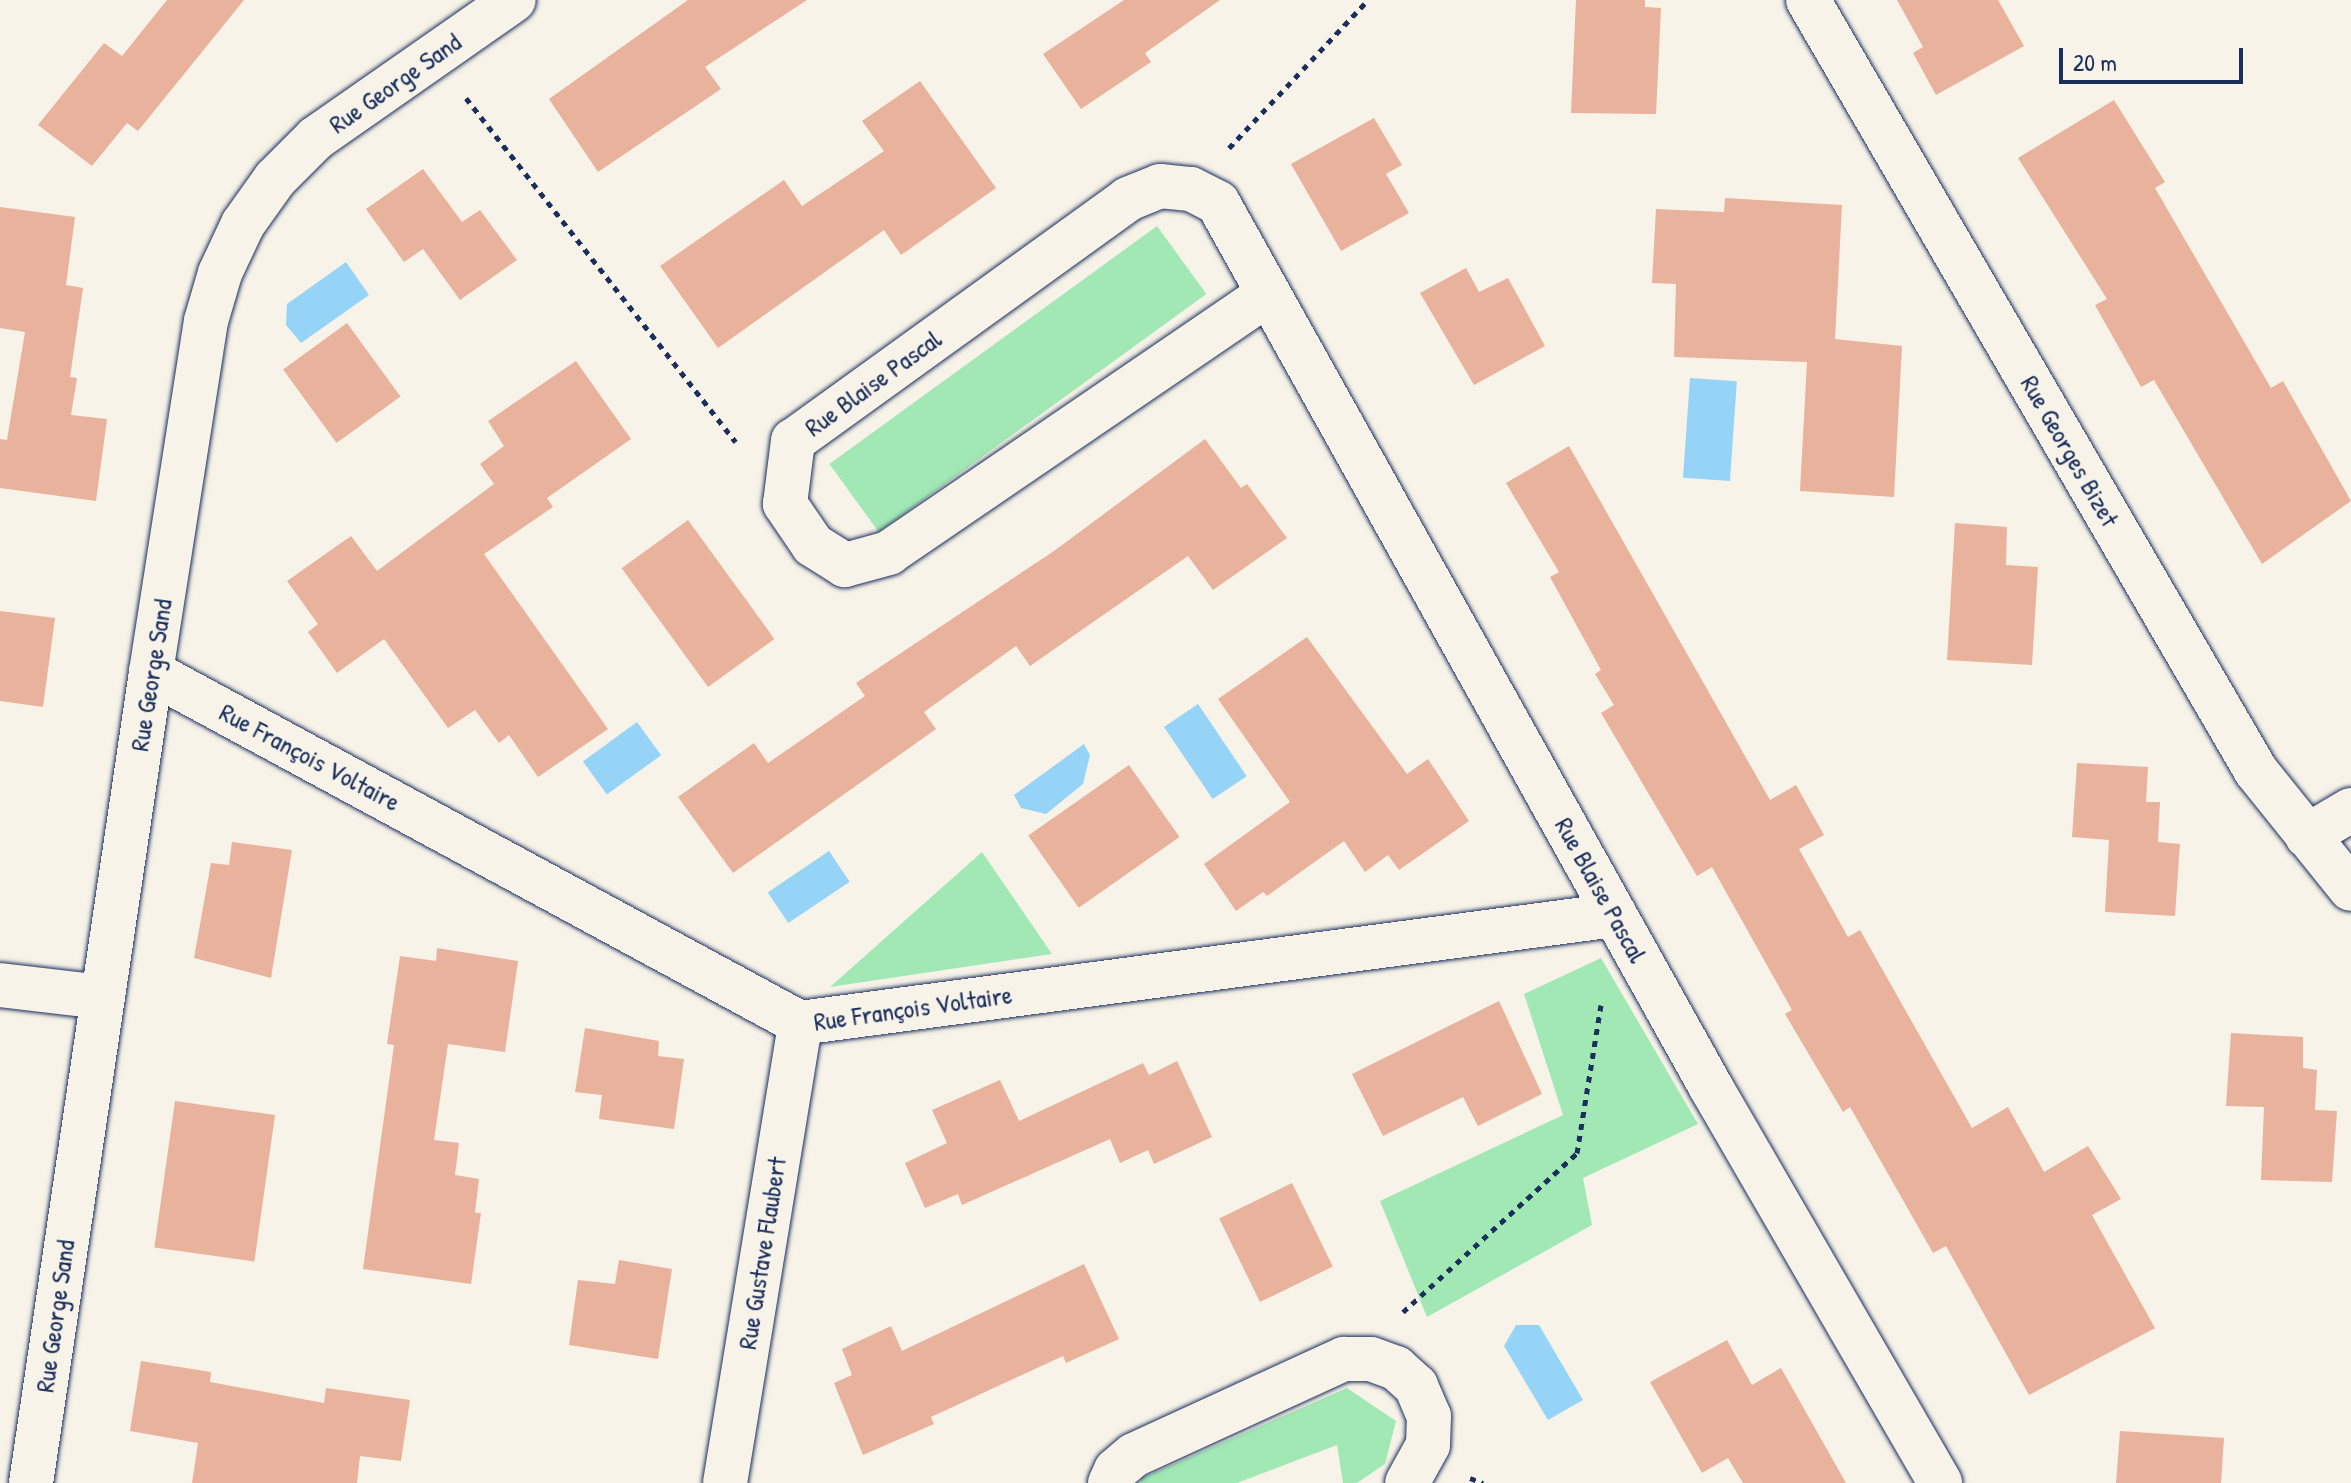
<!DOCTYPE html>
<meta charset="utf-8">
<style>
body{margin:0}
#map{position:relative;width:2351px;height:1483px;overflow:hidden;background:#f7f3e8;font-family:"Patrick Hand",sans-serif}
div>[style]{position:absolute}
.green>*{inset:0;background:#a1e8b5;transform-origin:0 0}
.water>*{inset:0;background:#96d4f7;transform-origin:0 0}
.building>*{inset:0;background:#e8b29c;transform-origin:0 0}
.path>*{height:5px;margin-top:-2.5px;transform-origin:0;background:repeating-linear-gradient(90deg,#1b2f5e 0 6px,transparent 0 12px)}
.roads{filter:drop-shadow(0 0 2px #1b2f5e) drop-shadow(0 0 2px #1b2f5e)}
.minor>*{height:44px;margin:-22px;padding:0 22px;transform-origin:22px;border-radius:22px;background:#f7f3e8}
span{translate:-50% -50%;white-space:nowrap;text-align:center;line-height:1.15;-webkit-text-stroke:7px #f7f3e8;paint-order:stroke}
.street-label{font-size:26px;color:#1b2f5e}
.scale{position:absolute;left:2059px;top:48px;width:184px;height:36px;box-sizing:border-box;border:4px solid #1b2f5e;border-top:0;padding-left:10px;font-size:24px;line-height:28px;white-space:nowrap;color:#1b2f5e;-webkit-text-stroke:6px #f7f3e8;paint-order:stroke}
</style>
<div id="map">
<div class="green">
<div style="left:1157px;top:226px;width:84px;height:405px;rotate:54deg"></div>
<div style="clip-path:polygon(982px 852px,1052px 954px,830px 987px)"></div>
<div style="clip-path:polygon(1601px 958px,1698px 1124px,1583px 1178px,1592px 1225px,1427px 1317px,1380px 1201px,1563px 1115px,1524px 994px)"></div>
<div style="clip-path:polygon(1347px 1388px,1396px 1421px,1385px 1464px,1357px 1483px,1343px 1483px,1337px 1445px,1237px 1483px,1140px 1483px,1142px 1478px)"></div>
</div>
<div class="water">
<div style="clip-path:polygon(346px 262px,369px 295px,301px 343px,286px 325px,287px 304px)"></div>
<div style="left:1690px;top:378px;width:47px;height:100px;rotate:4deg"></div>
<div style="left:1198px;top:704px;width:87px;height:41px;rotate:56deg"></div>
<div style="left:637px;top:722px;width:41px;height:67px;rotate:54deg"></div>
<div style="clip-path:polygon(1084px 744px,1090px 755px,1083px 784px,1046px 814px,1021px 808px,1014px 795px)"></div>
<div style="left:829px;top:851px;width:37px;height:74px;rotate:56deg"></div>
<div style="clip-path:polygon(1516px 1325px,1539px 1325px,1583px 1400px,1548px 1420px,1504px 1346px)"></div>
</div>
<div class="building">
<div style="clip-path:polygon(167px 0,244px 0,138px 131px,127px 123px,92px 166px,38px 125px,104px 43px,122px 56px)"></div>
<div style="clip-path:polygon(688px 0,807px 0,705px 67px,721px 89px,598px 172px,549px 99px)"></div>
<div style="clip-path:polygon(1124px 0,1220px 0,1145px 53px,1151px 62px,1081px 109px,1043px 54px)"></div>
<div style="clip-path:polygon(1576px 0,1645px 0,1645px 7px,1661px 8px,1656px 114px,1571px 113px)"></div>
<div style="clip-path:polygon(1897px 0,1998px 0,2024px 46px,1936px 95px,1913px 53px,1923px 47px)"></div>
<div style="clip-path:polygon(920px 81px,996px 188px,901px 255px,884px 230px,718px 348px,660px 266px,784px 180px,802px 206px,884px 151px,862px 121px)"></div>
<div style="clip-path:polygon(2114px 100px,2165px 182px,2155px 188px,2271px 388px,2283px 381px,2351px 501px,2262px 564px,2154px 380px,2141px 387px,2095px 305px,2107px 299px,2018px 158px)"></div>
<div style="clip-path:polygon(1374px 118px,1402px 165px,1386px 174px,1409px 213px,1341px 251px,1291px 164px)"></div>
<div style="clip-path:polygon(423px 169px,462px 222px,480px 210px,517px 260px,460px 300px,423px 249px,404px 262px,366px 209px)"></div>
<div style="clip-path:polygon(1725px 198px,1842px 205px,1835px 339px,1902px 346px,1894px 497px,1800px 491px,1807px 362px,1674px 357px,1676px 284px,1652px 283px,1656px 209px,1724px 212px)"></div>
<div style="clip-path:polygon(0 207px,75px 217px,66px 285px,83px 288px,70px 377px,77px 378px,71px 415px,107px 419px,96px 501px,0 488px,0 439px,7px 440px,25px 332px,0 328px)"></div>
<div style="clip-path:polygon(1466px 268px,1479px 292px,1508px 278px,1545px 346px,1474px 385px,1420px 293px)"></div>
<div style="left:347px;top:323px;width:91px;height:79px;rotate:54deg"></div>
<div style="clip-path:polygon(576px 361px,631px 439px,547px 498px,553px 507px,484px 554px,608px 729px,538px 777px,509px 735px,499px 743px,475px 710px,448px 728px,384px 639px,337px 673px,308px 632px,318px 624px,287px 581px,351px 536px,377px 571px,494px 484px,480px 464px,504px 446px,488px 421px)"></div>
<div style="clip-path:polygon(1205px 439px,1241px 488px,1247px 484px,1287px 538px,1213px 590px,1188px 556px,1030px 666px,1016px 646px,924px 712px,936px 729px,733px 873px,678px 797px,754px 743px,768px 763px,865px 696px,856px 683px,1054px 551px)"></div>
<div style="clip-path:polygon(1569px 446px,1770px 800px,1796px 785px,1824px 835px,1799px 849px,1848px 937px,1860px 930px,1972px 1128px,2008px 1107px,2044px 1172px,2088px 1146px,2121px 1199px,2092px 1215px,2155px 1328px,2029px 1395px,1946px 1246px,1933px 1253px,1850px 1107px,1843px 1112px,1785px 1014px,1792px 1010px,1712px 867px,1697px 876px,1601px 713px,1614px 705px,1595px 674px,1601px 670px,1550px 577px,1559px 572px,1506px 483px)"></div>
<div style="left:688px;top:520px;width:147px;height:82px;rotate:54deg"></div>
<div style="clip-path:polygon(1955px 523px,2007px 527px,2006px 565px,2038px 567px,2032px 665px,1947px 660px)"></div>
<div style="clip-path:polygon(0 611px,55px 618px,43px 707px,0 701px)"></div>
<div style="clip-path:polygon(1307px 637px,1407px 774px,1428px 759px,1469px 821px,1399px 870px,1388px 855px,1365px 872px,1344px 841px,1267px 896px,1263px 892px,1236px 911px,1204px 864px,1290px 802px,1218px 699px)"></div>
<div style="clip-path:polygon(2077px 763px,2148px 767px,2146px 802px,2160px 802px,2158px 842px,2180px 844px,2175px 916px,2105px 912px,2109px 840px,2072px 837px)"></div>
<div style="left:1129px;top:765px;width:88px;height:123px;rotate:55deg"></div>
<div style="clip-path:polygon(232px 842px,292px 850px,271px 978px,194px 958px,211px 863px,229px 865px)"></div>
<div style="clip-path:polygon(437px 948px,518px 961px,505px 1052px,448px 1044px,434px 1140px,459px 1143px,455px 1175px,479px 1179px,475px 1213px,481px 1213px,471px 1284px,363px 1269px,394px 1045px,387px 1044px,400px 956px,436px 961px)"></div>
<div style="clip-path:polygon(1499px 1001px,1542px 1094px,1478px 1126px,1463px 1097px,1383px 1136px,1352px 1074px)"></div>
<div style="clip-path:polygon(585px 1028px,659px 1041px,658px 1056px,684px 1059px,674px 1129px,599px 1119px,602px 1095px,575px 1092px)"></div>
<div style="clip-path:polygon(2231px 1033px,2303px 1037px,2303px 1068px,2317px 1070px,2315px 1110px,2337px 1111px,2332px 1182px,2261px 1180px,2264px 1107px,2226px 1106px)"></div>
<div style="clip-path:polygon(1177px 1061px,1212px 1137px,1154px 1164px,1148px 1150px,1120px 1163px,1110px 1139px,962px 1205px,958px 1194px,925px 1208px,905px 1163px,947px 1143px,932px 1110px,1000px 1080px,1019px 1121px,1143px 1063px,1149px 1075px)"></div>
<div style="left:175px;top:1101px;width:101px;height:148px;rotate:8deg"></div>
<div style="left:1292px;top:1183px;width:93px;height:81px;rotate:64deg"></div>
<div style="clip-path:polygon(619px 1260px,672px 1269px,658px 1359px,569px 1345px,578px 1280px,615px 1284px)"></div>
<div style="clip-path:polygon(1084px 1264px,1119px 1339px,1066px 1363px,1063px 1356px,931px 1417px,934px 1424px,863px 1455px,834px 1383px,852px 1375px,842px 1349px,891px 1326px,902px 1351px)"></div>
<div style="clip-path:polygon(1727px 1340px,1752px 1385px,1781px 1368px,1846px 1483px,1743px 1483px,1728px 1458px,1702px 1473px,1650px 1382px)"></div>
<div style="clip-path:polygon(141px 1361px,211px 1372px,210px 1382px,324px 1403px,326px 1388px,410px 1400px,401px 1461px,360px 1456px,357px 1483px,192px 1483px,198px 1443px,130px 1431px)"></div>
<div style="clip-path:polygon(2120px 1431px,2224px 1438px,2221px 1483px,2116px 1483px)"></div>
</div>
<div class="path">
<div style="left:466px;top:98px;width:437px;rotate:51.9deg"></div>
<div style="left:1229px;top:148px;width:203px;rotate:-46.8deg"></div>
<div style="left:1403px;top:1312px;width:236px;rotate:-42.4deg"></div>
<div style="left:1577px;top:1153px;width:150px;rotate:-80.8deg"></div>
<div style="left:1470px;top:1478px;width:14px;rotate:21deg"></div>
</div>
<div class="roads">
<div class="minor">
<div style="left:1808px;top:0;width:892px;rotate:59.84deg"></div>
<div style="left:2256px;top:771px;width:151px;rotate:51.2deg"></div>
<div style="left:1268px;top:294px;width:459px;rotate:145.7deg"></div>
<div style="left:889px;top:553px;width:46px;rotate:164.7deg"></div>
<div style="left:845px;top:565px;width:38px;rotate:-148deg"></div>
<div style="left:813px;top:545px;width:50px;rotate:-124.3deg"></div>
<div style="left:785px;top:504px;width:64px;rotate:-82.8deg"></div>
<div style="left:793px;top:441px;width:413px;rotate:-35.8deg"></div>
<div style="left:1128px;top:199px;width:35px;rotate:-22deg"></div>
<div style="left:1160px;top:186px;width:31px;rotate:6deg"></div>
<div style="left:1191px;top:189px;width:30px;rotate:27deg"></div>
<div style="left:1218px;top:203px;width:1014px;rotate:60.86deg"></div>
<div style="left:1712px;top:1089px;width:455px;rotate:59.9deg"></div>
<div style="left:151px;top:672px;width:738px;rotate:28.41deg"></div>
<div style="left:800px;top:1023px;width:822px;rotate:-7.55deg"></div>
<div style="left:2307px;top:836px;width:51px;rotate:-30.6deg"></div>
<div style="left:0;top:985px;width:103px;rotate:6.7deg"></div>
<div style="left:31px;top:1483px;width:820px;rotate:-81.58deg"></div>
<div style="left:151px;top:672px;width:355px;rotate:-81.1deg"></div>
<div style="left:206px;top:321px;width:50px;rotate:-73.7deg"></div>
<div style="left:220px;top:273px;width:54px;rotate:-64.9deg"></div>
<div style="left:243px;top:224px;width:55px;rotate:-54.6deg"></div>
<div style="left:275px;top:179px;width:58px;rotate:-45deg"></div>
<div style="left:316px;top:138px;width:241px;rotate:-34.9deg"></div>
<div style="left:725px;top:1483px;width:466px;rotate:-80.7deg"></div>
<div style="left:1110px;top:1483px;width:14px;rotate:-65deg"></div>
<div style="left:1116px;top:1470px;width:23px;rotate:-40deg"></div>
<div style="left:1134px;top:1455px;width:231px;rotate:-24.6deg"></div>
<div style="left:1344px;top:1359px;width:27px"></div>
<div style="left:1371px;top:1359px;width:27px;rotate:20deg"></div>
<div style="left:1396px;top:1368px;width:27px;rotate:42deg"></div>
<div style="left:1416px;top:1386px;width:33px;rotate:67deg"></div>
<div style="left:1429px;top:1416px;width:29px;rotate:92deg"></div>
<div style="left:1428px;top:1445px;width:43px;rotate:118.9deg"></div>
</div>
</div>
<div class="street-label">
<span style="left:395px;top:83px;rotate:-35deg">Rue George Sand</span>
<span style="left:873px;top:383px;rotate:-36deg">Rue Blaise Pascal</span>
<span style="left:2070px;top:451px;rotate:60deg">Rue Georges Bizet</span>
<span style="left:151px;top:675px;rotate:-81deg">Rue George Sand</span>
<span style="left:310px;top:757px;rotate:28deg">Rue François Voltaire</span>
<span style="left:1601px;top:890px;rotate:61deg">Rue Blaise Pascal</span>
<span style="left:913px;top:1008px;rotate:-8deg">Rue François Voltaire</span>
<span style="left:762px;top:1253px;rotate:-81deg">Rue Gustave Flaubert</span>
<span style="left:55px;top:1316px;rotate:-82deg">Rue George Sand</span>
</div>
<div class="scale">20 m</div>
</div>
